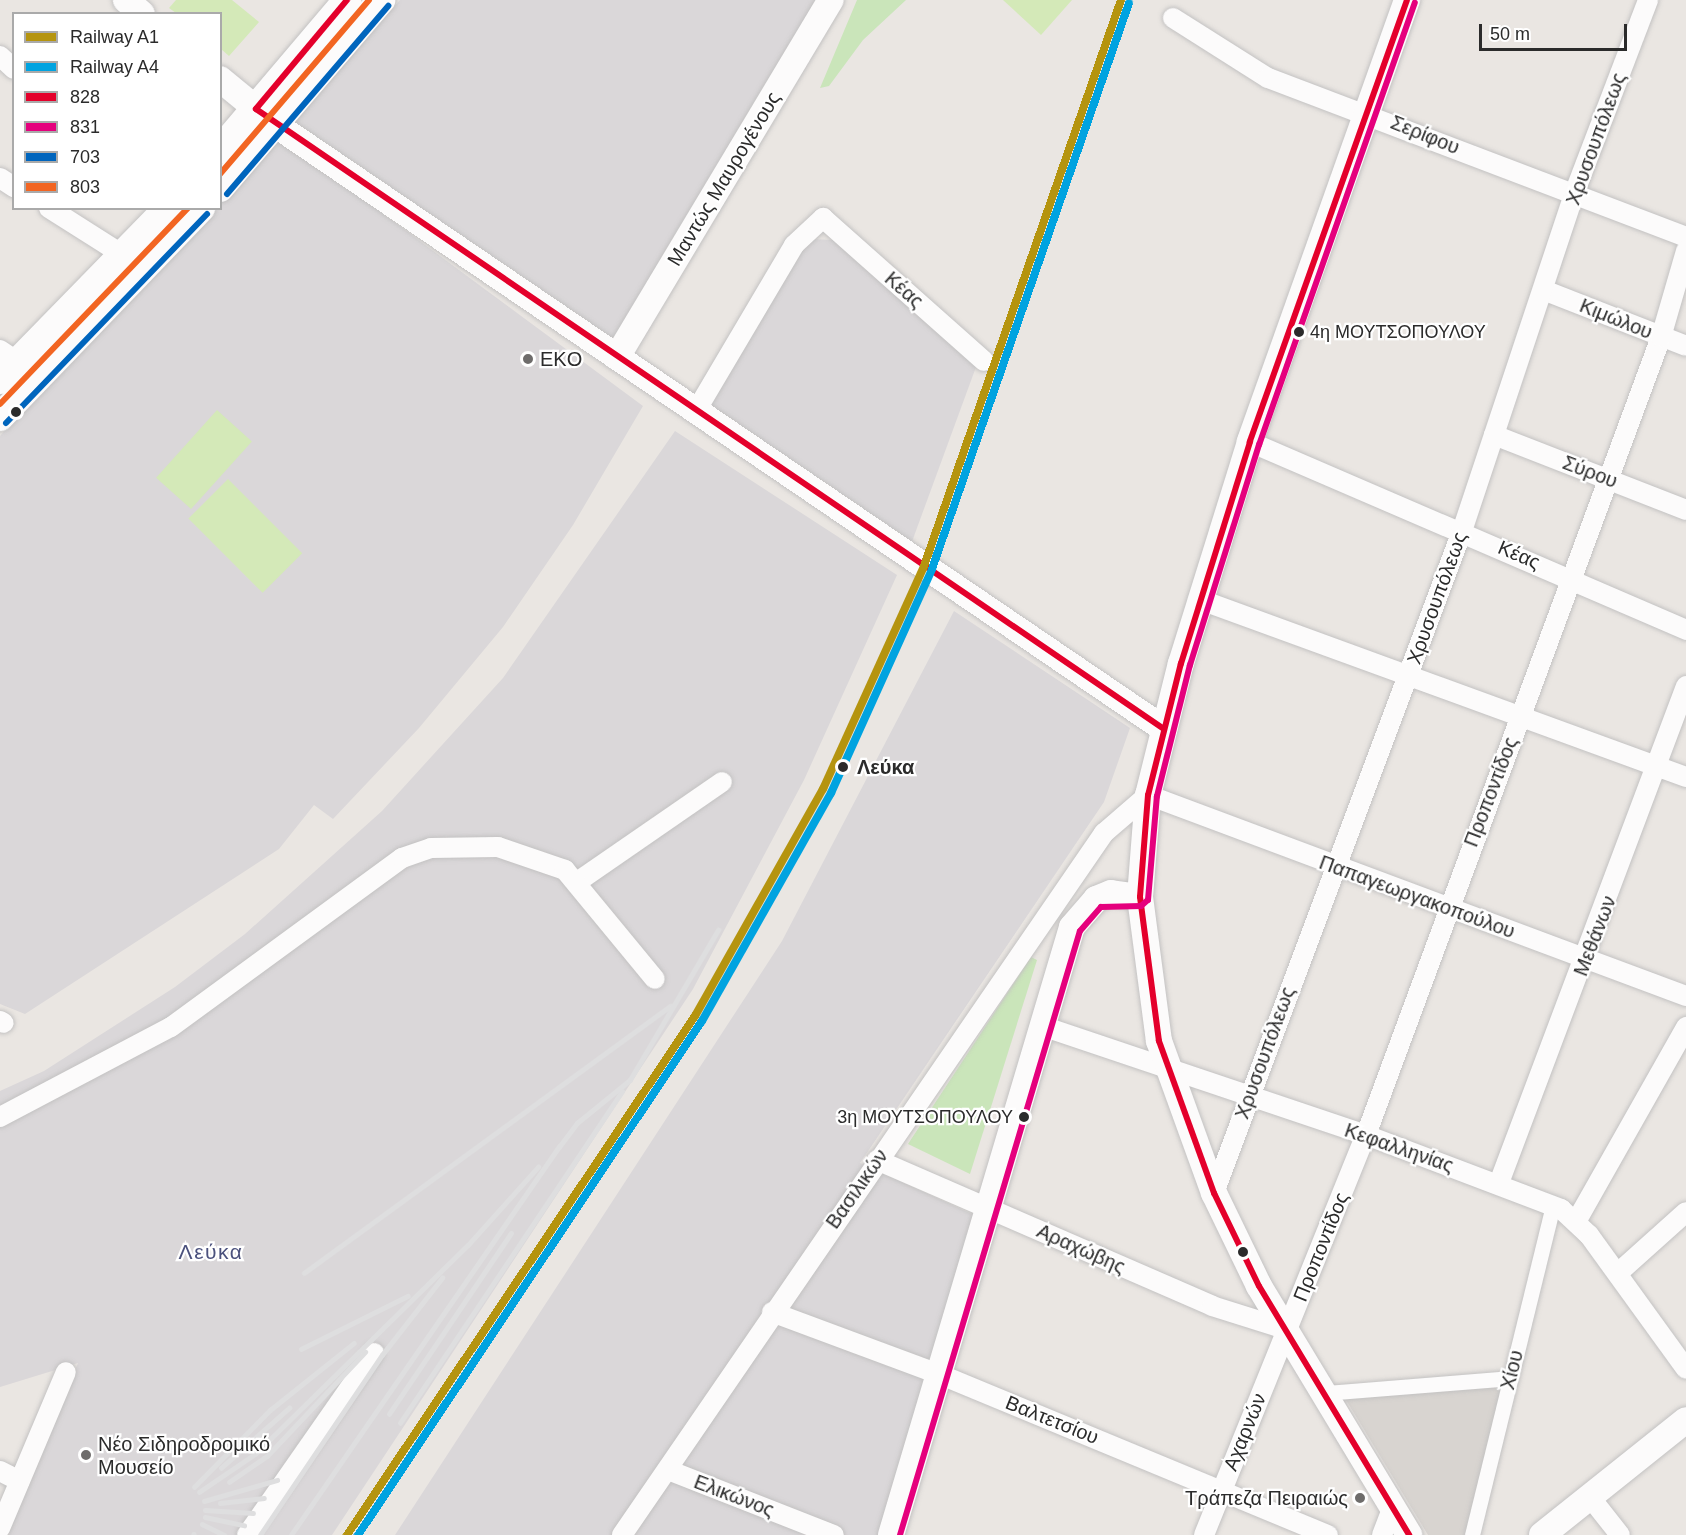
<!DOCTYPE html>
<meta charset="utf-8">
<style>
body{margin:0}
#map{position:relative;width:1686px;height:1535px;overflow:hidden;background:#eae6e2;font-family:Arial,sans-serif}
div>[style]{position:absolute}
.industrial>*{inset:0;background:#dad7d9}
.green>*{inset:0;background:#cae5ba}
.pitch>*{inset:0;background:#d4e9b8;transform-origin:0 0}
.plaza>*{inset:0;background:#d8d4d0}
.roads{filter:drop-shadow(0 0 2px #c3c2c2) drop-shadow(0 0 2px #c3c2c2)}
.pedestrian>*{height:15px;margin:-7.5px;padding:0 7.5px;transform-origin:7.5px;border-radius:7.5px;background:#fcfbfb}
.minor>*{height:20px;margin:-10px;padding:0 10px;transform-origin:10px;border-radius:10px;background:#fcfbfb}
.tertiary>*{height:26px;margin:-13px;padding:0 13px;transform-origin:13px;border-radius:13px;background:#fcfbfb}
.secondary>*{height:28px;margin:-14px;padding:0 14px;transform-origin:14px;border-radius:14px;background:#fcfbfb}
.rail>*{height:4.5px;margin:-2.25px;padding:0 2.25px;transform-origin:2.25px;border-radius:2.25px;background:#dededf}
.bus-1>*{height:6px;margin:-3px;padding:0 3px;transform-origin:3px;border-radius:3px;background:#e4002b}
.bus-2>*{height:6px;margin:-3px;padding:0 3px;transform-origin:3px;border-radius:3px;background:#e5007d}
.bus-3>*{height:6px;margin:-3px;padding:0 3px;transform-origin:3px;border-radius:3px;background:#0065bd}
.bus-4>*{height:6px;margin:-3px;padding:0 3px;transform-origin:3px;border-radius:3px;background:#f26522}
.rail-1>*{height:8px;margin:-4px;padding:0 4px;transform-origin:4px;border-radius:4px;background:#b5940f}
.rail-2>*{height:8px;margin:-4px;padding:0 4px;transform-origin:4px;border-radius:4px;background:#00a3e0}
.dots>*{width:16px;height:16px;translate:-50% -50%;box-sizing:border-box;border:3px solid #fff;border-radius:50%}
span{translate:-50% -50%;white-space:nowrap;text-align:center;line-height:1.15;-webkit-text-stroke:4.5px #fff;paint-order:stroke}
.bus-label{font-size:18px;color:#2b2b2b}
.left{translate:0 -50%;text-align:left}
.right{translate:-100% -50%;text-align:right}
.street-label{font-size:20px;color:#2b2b2b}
.poi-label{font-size:20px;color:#2b2b2b}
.stop-label{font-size:20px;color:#2b2b2b;font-weight:700}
.neighbourhood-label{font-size:21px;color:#4b517d;letter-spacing:1.5px}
.legend{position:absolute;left:12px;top:12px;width:210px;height:198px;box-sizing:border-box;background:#fff;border:2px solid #aaa;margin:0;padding:8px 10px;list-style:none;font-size:18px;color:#2b2b2b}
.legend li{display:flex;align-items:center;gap:12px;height:30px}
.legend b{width:30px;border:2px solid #aaa}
.scale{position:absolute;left:1479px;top:24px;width:148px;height:27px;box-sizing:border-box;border:3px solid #2b2b2b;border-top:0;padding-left:8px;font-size:18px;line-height:21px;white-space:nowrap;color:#2b2b2b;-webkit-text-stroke:4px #fff;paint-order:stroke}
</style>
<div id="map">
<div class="industrial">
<div style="clip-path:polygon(400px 0,818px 0,608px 349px,290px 123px)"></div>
<div style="clip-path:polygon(279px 137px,643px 406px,573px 525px,503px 627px,419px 728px,333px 819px,314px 805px,279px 849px,25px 1014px,0 1004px,0 436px,214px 209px,220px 208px,221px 202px)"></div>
<div style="clip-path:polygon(812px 239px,833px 240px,976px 367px,910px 547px,704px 410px,804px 243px)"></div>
<div style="clip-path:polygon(675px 431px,897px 575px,804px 780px,693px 989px,332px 1535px,8px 1535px,78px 1363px,0 1387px,0 1091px,44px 1071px,175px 987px,245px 934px,382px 811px,503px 678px)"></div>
<div style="clip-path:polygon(954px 611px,1130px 728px,1104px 802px,860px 1163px,974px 1215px,879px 1535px,395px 1535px,782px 941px)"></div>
</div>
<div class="green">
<div style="clip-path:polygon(857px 0,906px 0,863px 40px,829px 86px,820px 88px)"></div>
<div style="clip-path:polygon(1031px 957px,1037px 960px,970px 1174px,908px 1144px)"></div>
</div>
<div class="pitch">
<div style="clip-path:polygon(176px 0,232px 0,259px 22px,229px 56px,221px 49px,220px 14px,176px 13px,169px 8px)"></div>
<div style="clip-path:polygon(1003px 0,1072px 0,1041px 35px)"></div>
<div style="left:217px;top:410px;width:47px;height:91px;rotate:42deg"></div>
<div style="left:228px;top:479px;width:105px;height:56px;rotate:45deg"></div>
</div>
<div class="plaza">
<div style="clip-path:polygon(1510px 1378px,1472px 1535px,1428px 1535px,1340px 1390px)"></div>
</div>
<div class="roads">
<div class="pedestrian">
<div style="left:1325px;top:1393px;width:186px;rotate:-4.6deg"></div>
<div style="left:1472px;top:1535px;width:339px;rotate:-76.2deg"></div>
</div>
<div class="minor">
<div style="left:1173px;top:18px;width:112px;rotate:32.3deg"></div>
<div style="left:1268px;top:78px;width:447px;rotate:20.8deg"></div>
<div style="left:0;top:56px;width:19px;rotate:43deg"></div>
<div style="left:0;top:178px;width:17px;rotate:33deg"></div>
<div style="left:49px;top:208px;width:88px;rotate:32.4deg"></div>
<div style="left:1546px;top:291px;width:150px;rotate:21.4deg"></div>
<div style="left:0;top:350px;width:22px;rotate:34deg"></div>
<div style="left:696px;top:411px;width:193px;rotate:-59.4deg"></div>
<div style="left:794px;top:245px;width:40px;rotate:-43deg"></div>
<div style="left:823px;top:218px;width:215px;rotate:41.6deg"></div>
<div style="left:1494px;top:435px;width:206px;rotate:21.3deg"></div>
<div style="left:1250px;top:442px;width:475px;rotate:23.3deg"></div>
<div style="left:1201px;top:600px;width:516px;rotate:20.05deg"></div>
<div style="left:577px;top:882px;width:176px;rotate:-34.6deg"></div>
<div style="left:0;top:1021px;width:4px;rotate:27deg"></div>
<div style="left:1042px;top:1026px;width:342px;rotate:18.6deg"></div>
<div style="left:1366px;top:1135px;width:209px;rotate:20.8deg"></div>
<div style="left:1561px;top:1209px;width:38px;rotate:43deg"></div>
<div style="left:1589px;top:1235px;width:165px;rotate:54.1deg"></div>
<div style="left:0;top:1117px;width:193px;rotate:-27.8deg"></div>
<div style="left:171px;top:1027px;width:286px;rotate:-36.2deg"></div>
<div style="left:402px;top:858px;width:31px;rotate:-19deg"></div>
<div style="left:431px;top:848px;width:67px;rotate:-0.9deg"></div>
<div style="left:498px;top:847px;width:71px;rotate:18.9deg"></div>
<div style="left:565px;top:870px;width:141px;rotate:50.5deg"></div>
<div style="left:877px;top:1160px;width:365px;rotate:23.5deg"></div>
<div style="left:1212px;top:1306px;width:80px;rotate:17.5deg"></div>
<div style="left:1499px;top:1183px;width:531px;rotate:-69.38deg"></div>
<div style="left:1214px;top:1193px;width:707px;rotate:-69.46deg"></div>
<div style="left:1462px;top:531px;width:355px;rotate:-71.6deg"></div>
<div style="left:1574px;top:194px;width:208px;rotate:-69.1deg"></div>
<div style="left:1577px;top:1220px;width:222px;rotate:-60.5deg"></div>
<div style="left:1618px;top:1273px;width:91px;rotate:-41.9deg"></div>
<div style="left:772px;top:1312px;width:178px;rotate:20.4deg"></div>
<div style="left:939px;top:1374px;width:421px;rotate:22.5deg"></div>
<div style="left:668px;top:1470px;width:178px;rotate:21.4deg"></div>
<div style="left:0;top:1471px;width:22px;rotate:27deg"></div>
<div style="left:1590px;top:1497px;width:48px;rotate:51.7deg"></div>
<div style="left:0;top:1528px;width:169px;rotate:-67.1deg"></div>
<div style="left:247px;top:1535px;width:222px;rotate:-55.1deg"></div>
<div style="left:622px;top:1535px;width:852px;rotate:-55.53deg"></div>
<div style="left:1104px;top:833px;width:58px;rotate:-40.8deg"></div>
<div style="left:1148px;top:795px;width:574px;rotate:20.49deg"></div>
<div style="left:1204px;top:1535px;width:432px;rotate:-68deg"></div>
<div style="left:1366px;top:1135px;width:851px;rotate:-69.71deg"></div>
<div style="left:1661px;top:337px;width:90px;rotate:-73.8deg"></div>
<div style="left:1382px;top:1535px;width:30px;rotate:-69deg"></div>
</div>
<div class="tertiary">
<div style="left:126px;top:0;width:21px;rotate:41deg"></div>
<div style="left:1407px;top:0;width:469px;rotate:109.6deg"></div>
<div style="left:1250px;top:442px;width:232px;rotate:107.3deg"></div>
<div style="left:1181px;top:663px;width:136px;rotate:104deg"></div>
<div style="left:1148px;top:795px;width:102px;rotate:94.5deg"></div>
<div style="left:1140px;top:897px;width:145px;rotate:82.5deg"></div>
<div style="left:1159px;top:1041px;width:162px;rotate:70.1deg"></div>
<div style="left:1214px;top:1193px;width:103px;rotate:64.2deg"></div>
<div style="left:1259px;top:1286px;width:291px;rotate:58.9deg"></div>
<div style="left:220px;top:79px;width:72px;rotate:39.4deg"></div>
<div style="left:276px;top:125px;width:1074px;rotate:34.22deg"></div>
<div style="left:617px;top:357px;width:416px;rotate:-59.1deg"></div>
<div style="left:891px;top:1535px;width:634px;rotate:-73.42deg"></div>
<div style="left:1072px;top:927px;width:37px;rotate:-49deg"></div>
<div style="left:1096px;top:899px;width:16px;rotate:-22deg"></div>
<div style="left:1111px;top:893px;width:29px;rotate:8deg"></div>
<div style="left:1542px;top:1535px;width:184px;rotate:-38.6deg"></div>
</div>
<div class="secondary">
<div style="left:220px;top:150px;width:197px;rotate:-49.7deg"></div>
<div style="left:220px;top:188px;width:248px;rotate:-49.4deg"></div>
<div style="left:0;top:380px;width:240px;rotate:-45.7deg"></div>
<div style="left:0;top:417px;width:290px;rotate:-46.1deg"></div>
</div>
</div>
<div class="rail">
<div style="left:304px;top:1273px;width:453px;rotate:-36.1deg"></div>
<div style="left:301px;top:1349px;width:119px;rotate:-26.4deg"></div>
<div style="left:389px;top:1414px;width:218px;rotate:-56deg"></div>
<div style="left:400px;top:1423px;width:399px;rotate:-56.2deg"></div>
<div style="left:221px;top:1468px;width:91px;rotate:-41.4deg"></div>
<div style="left:229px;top:1482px;width:46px;rotate:-34.4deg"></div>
<div style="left:267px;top:1456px;width:143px;rotate:-46.7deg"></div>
<div style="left:194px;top:1487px;width:108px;rotate:-45.4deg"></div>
<div style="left:270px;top:1410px;width:107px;rotate:-38.6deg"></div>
<div style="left:199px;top:1492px;width:68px;rotate:-34.2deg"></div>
<div style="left:255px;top:1454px;width:298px;rotate:-44.5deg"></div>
<div style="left:468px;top:1245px;width:105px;rotate:-48.1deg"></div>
<div style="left:204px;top:1501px;width:76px;rotate:-16deg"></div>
<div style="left:220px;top:1503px;width:44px;rotate:-6.5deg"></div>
<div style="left:205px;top:1510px;width:48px;rotate:3.6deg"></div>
<div style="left:205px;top:1517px;width:40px;rotate:12deg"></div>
<div style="left:202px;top:1524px;width:25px;rotate:26deg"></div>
<div style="left:194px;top:1534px;width:1px;rotate:90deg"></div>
<div style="left:260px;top:1535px;width:217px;rotate:-55.9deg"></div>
<div style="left:382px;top:1355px;width:98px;rotate:-52.1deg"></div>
<div style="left:291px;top:1535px;width:472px;rotate:-55.4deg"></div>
<div style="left:559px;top:1147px;width:30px;rotate:-53deg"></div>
<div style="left:577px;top:1123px;width:68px;rotate:-39.1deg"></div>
<div style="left:630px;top:1080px;width:174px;rotate:-59.6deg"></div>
</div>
<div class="bus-1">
<div style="left:347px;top:0;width:142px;rotate:129.9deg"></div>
<div style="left:256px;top:109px;width:1099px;rotate:34.33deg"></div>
<div style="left:1407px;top:0;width:469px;rotate:109.6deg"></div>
<div style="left:1250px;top:442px;width:232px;rotate:107.3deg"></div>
<div style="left:1181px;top:663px;width:136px;rotate:104deg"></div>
<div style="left:1148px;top:795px;width:102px;rotate:94.5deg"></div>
<div style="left:1140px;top:897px;width:145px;rotate:82.5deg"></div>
<div style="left:1159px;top:1041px;width:162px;rotate:70.1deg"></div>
<div style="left:1214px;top:1193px;width:103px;rotate:64.2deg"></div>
<div style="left:1259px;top:1286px;width:291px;rotate:58.9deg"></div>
</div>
<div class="bus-2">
<div style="left:900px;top:1535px;width:630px;rotate:-73.41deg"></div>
<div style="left:1080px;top:931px;width:32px;rotate:-49deg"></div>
<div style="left:1101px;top:907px;width:40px;rotate:-1.4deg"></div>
<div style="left:1141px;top:906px;width:9px;rotate:-41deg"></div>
<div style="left:1148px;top:900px;width:104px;rotate:-85.1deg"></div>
<div style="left:1157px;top:796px;width:135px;rotate:-75.9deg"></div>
<div style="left:1190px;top:665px;width:231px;rotate:-72.6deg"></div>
<div style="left:1259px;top:445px;width:469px;rotate:-70.6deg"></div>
</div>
<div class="bus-3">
<div style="left:227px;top:194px;width:248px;rotate:-49.4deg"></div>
<div style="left:6px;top:423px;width:290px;rotate:-46.1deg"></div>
</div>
<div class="bus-4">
<div style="left:220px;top:174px;width:229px;rotate:-49.4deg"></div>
<div style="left:0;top:404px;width:272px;rotate:-46.2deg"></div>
</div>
<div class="rail-1">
<div style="left:347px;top:1535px;width:625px;rotate:-56.16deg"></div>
<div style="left:695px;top:1016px;width:261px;rotate:-60.6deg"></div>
<div style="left:823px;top:789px;width:245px;rotate:-65.6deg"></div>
<div style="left:924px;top:566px;width:599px;rotate:-70.81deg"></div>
</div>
<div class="rail-2">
<div style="left:358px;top:1535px;width:618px;rotate:-56.21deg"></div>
<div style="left:702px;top:1021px;width:262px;rotate:-60.5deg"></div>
<div style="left:831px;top:793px;width:246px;rotate:-65.7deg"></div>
<div style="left:932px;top:569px;width:599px;rotate:-70.81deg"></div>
</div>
<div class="dots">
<div style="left:1299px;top:332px;background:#2b2b2b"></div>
<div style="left:528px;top:359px;background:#6e6c6b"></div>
<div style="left:16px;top:412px;background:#2b2b2b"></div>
<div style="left:843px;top:767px;background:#2b2b2b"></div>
<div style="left:1024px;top:1117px;background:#2b2b2b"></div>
<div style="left:1243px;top:1252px;background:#2b2b2b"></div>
<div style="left:86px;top:1455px;background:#6e6c6b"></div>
<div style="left:1360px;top:1498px;background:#6e6c6b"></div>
</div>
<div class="bus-label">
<span class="left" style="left:1310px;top:332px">4η ΜΟΥΤΣΟΠΟΥΛΟΥ</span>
<span class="right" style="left:1013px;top:1117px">3η ΜΟΥΤΣΟΠΟΥΛΟΥ</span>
</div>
<div class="street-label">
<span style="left:1425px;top:135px;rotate:22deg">Σερίφου</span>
<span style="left:1596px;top:139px;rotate:-70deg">Χρυσουπόλεως</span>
<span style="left:724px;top:179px;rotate:-59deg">Μαντώς Μαυρογένους</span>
<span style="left:904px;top:290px;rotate:41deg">Κέας</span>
<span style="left:1616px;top:319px;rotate:22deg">Κιμώλου</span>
<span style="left:1590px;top:472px;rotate:21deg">Σύρου</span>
<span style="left:1519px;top:555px;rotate:23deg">Κέας</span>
<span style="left:1437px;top:598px;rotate:-70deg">Χρυσουπόλεως</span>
<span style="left:1491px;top:792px;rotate:-69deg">Προποντίδος</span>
<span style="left:1417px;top:897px;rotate:20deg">Παπαγεωργακοπούλου</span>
<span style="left:1595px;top:936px;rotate:-69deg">Μεθάνων</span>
<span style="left:1265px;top:1053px;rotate:-70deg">Χρυσουπόλεως</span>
<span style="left:1399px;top:1148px;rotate:19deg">Κεφαλληνίας</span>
<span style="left:857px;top:1189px;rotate:-55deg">Βασιλικών</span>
<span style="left:1321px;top:1247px;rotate:-68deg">Προποντίδος</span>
<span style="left:1081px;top:1249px;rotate:24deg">Αραχώβης</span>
<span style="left:1512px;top:1370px;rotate:-76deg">Χίου</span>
<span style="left:1052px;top:1420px;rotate:22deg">Βαλτετσίου</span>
<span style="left:1245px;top:1432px;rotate:-68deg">Αχαρνών</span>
<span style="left:734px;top:1496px;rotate:21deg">Ελικώνος</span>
</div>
<div class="poi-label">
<span class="left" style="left:540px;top:359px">EKO</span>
<span class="left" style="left:98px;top:1456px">Νέο Σιδηροδρομικό<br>Μουσείο</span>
<span class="right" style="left:1348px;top:1498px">Τράπεζα Πειραιώς</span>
</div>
<div class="stop-label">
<span class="left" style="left:857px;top:767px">Λεύκα</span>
</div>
<div class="neighbourhood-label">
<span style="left:211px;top:1252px">Λεύκα</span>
</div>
<ul class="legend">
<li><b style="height:8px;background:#b5940f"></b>Railway A1</li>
<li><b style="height:8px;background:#00a3e0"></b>Railway A4</li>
<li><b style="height:8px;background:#e4002b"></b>828</li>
<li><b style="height:8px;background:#e5007d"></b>831</li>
<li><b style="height:8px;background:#0065bd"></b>703</li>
<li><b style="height:8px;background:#f26522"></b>803</li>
</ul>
<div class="scale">50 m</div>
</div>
